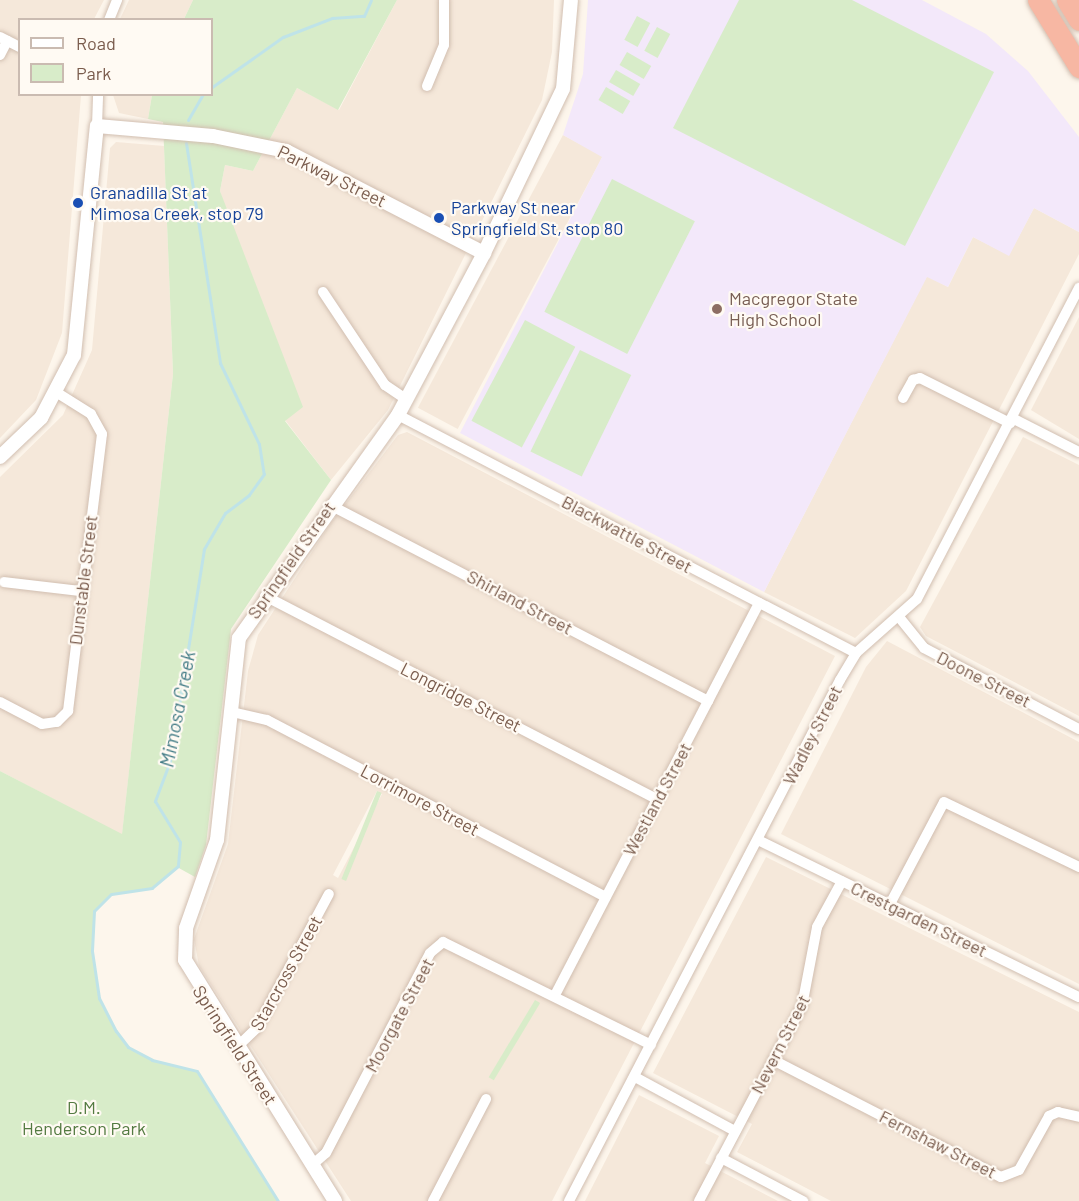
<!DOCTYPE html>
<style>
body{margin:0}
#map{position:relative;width:1079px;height:1201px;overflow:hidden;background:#fdf6ec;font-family:Barlow,sans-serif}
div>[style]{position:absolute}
.residential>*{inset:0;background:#f5e8da;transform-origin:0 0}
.education>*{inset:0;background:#f3e8fa}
.green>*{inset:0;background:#d8ecc9;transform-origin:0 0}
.stream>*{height:3px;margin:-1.5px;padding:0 1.5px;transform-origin:1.5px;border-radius:1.5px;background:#bfe3e8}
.roads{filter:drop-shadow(0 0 2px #d1beb0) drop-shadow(0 0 2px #d1beb0)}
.minor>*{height:10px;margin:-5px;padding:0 5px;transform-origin:5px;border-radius:5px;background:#fff}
.tertiary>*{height:14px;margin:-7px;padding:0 7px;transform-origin:7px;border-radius:7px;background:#fff}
.motorway>*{height:21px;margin:-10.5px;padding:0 10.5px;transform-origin:10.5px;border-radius:10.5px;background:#f7b7a3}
.dots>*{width:16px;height:16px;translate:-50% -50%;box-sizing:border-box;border:3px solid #fffaf3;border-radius:50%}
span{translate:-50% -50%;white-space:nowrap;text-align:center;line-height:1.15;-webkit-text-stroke:4.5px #fffaf3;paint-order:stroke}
.street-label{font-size:18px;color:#7a5c4d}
.transit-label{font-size:18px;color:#164399}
.left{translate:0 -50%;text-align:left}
.education-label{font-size:18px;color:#785e54}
.park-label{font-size:18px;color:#537a41}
.water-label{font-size:20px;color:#437c86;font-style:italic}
.legend{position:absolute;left:18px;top:18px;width:195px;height:78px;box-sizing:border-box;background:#fffaf3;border:2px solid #cabbb1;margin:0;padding:8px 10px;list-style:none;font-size:18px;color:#7a5c4d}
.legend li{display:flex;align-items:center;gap:12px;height:30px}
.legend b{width:30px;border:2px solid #cabbb1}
</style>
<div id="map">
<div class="residential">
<div style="clip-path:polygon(0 0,104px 0,94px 19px,20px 20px,20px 94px,81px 95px,62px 333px,36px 400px,0 438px)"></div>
<div style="clip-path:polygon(129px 0,193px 0,184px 19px,120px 19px)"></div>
<div style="clip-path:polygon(397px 0,554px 0,552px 52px,542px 100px,388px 410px,331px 480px,285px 420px,220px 191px,225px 165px,253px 171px,297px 88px,339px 110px)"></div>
<div style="clip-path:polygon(113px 95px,152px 95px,148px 119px,119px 113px)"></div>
<div style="left:563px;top:135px;width:45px;height:309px;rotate:28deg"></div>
<div style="clip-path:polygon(116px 142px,164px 146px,173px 374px,122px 835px,0 771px,0 477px,63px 415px,92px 350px,110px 148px)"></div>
<div style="clip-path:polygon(1034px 208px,1079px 232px,1079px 254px,906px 591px,855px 638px,764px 592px,927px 276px,948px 287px,973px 237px,1009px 255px)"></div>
<div style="clip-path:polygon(1079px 317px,1079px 439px,1031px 410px)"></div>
<div style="clip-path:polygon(evenodd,407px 432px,835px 656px,552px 1201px,351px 1201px,199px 966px,194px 939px,228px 844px,248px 671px,258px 635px,331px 523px,398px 435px,407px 432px,377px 791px,382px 794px,338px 878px,333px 875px,377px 791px)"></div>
<div style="clip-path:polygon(1023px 437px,1079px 465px,1079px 716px,926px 636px,920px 627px)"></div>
<div style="clip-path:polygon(887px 641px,1079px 742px,1079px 984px,781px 834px,866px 667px)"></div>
<div style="clip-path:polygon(766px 857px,1079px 1012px,1079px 1201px,831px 1201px,737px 1152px,752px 1124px,653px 1073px)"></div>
<div style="clip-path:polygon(639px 1095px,719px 1136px,705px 1163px,778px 1201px,585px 1201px)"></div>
</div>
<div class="education">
<div style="clip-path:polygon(588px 0,922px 0,986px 34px,1028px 71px,1079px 137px,1079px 232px,1034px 208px,1009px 256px,973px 237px,948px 287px,927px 277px,764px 592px,460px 433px,602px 157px,563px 135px,583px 74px)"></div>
</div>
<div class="green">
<div style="clip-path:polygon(193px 0,397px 0,338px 110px,297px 88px,253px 171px,225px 165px,220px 191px,303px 407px,285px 421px,331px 480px,231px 629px,206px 845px,195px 877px,177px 867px,152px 888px,111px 894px,94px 911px,92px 951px,99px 998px,116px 1031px,128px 1047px,152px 1060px,197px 1071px,278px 1201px,0 1201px,0 771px,122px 834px,173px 374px,163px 122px,148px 119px,152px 95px,212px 94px,212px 20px,184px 19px)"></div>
<div style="clip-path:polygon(739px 0,852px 0,994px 72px,905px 246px,673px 128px)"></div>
<div style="left:637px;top:16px;width:15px;height:27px;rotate:28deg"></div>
<div style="left:657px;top:27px;width:15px;height:27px;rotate:28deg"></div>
<div style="left:627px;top:52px;width:28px;height:15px;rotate:30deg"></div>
<div style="left:616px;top:70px;width:28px;height:14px;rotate:30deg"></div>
<div style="left:606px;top:87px;width:28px;height:15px;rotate:30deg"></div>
<div style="left:612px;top:179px;width:93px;height:149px;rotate:27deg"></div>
<div style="left:525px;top:320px;width:57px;height:114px;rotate:28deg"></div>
<div style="left:580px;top:350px;width:57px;height:113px;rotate:26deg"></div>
<div style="left:377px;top:791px;width:5px;height:95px;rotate:22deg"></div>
<div style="left:535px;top:1000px;width:6px;height:90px;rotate:31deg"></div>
</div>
<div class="stream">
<div style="left:212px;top:87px;width:87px;rotate:-35.2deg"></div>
<div style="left:283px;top:37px;width:53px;rotate:-21.2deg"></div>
<div style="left:332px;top:18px;width:32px;rotate:-4deg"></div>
<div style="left:364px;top:16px;width:17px;rotate:-66deg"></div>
<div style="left:188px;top:120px;width:30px;rotate:-60deg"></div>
<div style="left:186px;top:143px;width:223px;rotate:81.2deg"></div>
<div style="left:220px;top:363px;width:90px;rotate:64.3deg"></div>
<div style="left:259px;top:444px;width:30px;rotate:81deg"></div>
<div style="left:264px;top:474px;width:26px;rotate:126deg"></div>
<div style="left:249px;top:495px;width:30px;rotate:143deg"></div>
<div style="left:225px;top:513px;width:42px;rotate:120.3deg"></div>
<div style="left:204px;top:549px;width:215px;rotate:99.1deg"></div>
<div style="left:170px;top:761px;width:43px;rotate:110.6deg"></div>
<div style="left:155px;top:801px;width:48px;rotate:58.6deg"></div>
<div style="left:180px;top:842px;width:24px;rotate:95deg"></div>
<div style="left:178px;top:866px;width:34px;rotate:140deg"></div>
<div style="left:152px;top:888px;width:41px;rotate:171.7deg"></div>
<div style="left:111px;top:894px;width:24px;rotate:135deg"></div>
<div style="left:94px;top:911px;width:40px;rotate:92.9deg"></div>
<div style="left:92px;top:951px;width:48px;rotate:81.5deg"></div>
<div style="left:99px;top:998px;width:37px;rotate:63deg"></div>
<div style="left:116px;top:1031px;width:20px;rotate:53deg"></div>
<div style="left:128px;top:1047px;width:27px;rotate:28deg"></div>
<div style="left:152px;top:1060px;width:46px;rotate:13.7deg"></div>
<div style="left:197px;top:1071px;width:153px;rotate:58.1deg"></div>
</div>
<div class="roads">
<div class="minor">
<div style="left:109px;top:20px;width:22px;rotate:-68deg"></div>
<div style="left:0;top:37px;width:22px;rotate:27deg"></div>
<div style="left:0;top:55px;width:16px;rotate:-63deg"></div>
<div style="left:427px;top:86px;width:44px;rotate:-67.5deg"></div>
<div style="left:444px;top:45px;width:45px;rotate:-90deg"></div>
<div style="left:97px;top:126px;width:32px;rotate:-88deg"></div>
<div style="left:323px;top:292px;width:112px;rotate:56.3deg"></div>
<div style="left:385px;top:385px;width:25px;rotate:34deg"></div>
<div style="left:903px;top:398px;width:21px;rotate:-61deg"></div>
<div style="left:913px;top:380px;width:7px;rotate:-16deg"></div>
<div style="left:920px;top:378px;width:101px;rotate:26.6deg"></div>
<div style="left:398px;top:415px;width:516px;rotate:27.46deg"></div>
<div style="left:1012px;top:418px;width:75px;rotate:26.9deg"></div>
<div style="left:330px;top:505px;width:426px;rotate:27.4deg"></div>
<div style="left:4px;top:582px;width:78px;rotate:6.7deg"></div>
<div style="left:265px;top:596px;width:441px;rotate:27.4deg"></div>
<div style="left:899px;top:617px;width:40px;rotate:51deg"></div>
<div style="left:924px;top:648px;width:175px;rotate:27.6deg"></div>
<div style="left:0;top:702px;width:47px;rotate:27.6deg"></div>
<div style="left:42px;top:724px;width:15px;rotate:-8deg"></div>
<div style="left:57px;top:722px;width:16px;rotate:-45deg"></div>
<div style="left:68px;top:711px;width:279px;rotate:-83deg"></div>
<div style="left:102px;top:434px;width:23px;rotate:-119deg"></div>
<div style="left:91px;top:414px;width:39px;rotate:-148deg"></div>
<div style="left:232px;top:712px;width:36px;rotate:13deg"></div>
<div style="left:267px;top:720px;width:382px;rotate:27.6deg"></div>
<div style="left:758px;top:840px;width:357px;rotate:26.1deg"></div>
<div style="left:890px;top:904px;width:115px;rotate:-62.1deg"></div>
<div style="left:944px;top:802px;width:150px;rotate:25.7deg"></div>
<div style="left:555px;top:995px;width:442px;rotate:-62.5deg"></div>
<div style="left:237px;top:1047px;width:28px;rotate:-44deg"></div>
<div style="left:257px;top:1028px;width:152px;rotate:-61.8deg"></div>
<div style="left:773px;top:1060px;width:256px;rotate:27.2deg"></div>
<div style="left:1001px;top:1177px;width:19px;rotate:-21deg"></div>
<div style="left:1019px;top:1170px;width:62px;rotate:-60.9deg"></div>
<div style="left:1049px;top:1116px;width:10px;rotate:-24deg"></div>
<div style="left:1058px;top:1112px;width:22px;rotate:13deg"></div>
<div style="left:635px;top:1077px;width:114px;rotate:28.4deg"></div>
<div style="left:721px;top:1158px;width:93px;rotate:27.7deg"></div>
<div style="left:312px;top:1165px;width:18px;rotate:-41deg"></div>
<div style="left:326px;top:1153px;width:225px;rotate:-62.5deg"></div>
<div style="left:430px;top:953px;width:17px;rotate:-40deg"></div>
<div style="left:443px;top:942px;width:232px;rotate:26.3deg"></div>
<div style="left:433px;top:1201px;width:115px;rotate:-62.5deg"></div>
<div style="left:569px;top:1201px;width:587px;rotate:-62.52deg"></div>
<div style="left:840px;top:680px;width:31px;rotate:-59deg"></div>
<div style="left:856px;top:653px;width:81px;rotate:-41.5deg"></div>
<div style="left:917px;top:599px;width:351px;rotate:-62.5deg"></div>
<div style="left:699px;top:1201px;width:221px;rotate:-62.2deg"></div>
<div style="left:802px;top:1006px;width:80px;rotate:-79.2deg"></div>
<div style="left:817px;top:927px;width:52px;rotate:-61.5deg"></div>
</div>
<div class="tertiary">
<div style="left:0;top:457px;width:57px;rotate:-43.6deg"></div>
<div style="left:41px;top:418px;width:71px;rotate:-62.4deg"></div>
<div style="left:74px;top:355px;width:230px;rotate:-84.3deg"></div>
<div style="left:97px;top:126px;width:116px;rotate:4.9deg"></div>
<div style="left:213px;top:136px;width:75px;rotate:11.6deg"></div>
<div style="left:286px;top:151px;width:223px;rotate:27.3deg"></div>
<div style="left:335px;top:1201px;width:284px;rotate:-121.9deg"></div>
<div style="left:185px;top:960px;width:32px;rotate:-88deg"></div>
<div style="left:186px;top:928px;width:93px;rotate:-70.6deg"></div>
<div style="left:217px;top:840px;width:203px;rotate:-83.8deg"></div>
<div style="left:239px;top:638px;width:274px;rotate:-54.5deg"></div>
<div style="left:398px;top:415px;width:183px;rotate:-62deg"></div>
<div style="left:484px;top:253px;width:182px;rotate:-64.3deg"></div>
<div style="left:563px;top:89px;width:89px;rotate:-84.9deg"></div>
</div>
<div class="motorway">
<div style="left:1038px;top:0;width:79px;rotate:58.5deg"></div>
<div style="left:1067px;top:0;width:23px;rotate:59deg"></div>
</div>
</div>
<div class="dots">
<div style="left:78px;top:203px;background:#1a4fb4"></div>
<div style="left:439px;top:218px;background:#1a4fb4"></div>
<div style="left:717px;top:309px;background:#8d6e63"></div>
</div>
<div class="street-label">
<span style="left:332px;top:176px;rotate:26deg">Parkway Street</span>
<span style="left:627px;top:534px;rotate:28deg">Blackwattle Street</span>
<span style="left:291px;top:560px;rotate:-55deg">Springfield Street</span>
<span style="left:83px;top:580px;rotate:-83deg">Dunstable Street</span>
<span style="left:520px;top:602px;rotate:28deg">Shirland Street</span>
<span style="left:984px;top:679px;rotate:27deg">Doone Street</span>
<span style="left:461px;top:697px;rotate:27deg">Longridge Street</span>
<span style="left:812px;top:735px;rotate:-63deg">Wadley Street</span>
<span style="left:657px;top:799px;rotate:-62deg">Westland Street</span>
<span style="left:420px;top:800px;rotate:28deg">Lorrimore Street</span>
<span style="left:919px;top:919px;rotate:26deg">Crestgarden Street</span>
<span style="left:286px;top:973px;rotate:-61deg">Starcross Street</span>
<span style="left:399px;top:1015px;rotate:-62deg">Moorgate Street</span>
<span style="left:780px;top:1044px;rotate:-63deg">Nevern Street</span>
<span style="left:235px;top:1045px;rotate:57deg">Springfield Street</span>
<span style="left:938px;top:1144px;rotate:27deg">Fernshaw Street</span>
</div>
<div class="transit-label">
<span class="left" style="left:90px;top:203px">Granadilla St at<br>Mimosa Creek, stop 79</span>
<span class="left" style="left:451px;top:218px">Parkway St near<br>Springfield St, stop 80</span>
</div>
<div class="education-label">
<span class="left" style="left:729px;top:309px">Macgregor State<br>High School</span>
</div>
<div class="park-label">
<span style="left:84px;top:1118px">D.M.<br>Henderson Park</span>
</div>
<div class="water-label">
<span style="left:177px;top:709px;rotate:-79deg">Mimosa Creek</span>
</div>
<ul class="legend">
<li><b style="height:8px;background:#fff"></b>Road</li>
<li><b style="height:16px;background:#d8ecc9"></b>Park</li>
</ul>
</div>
